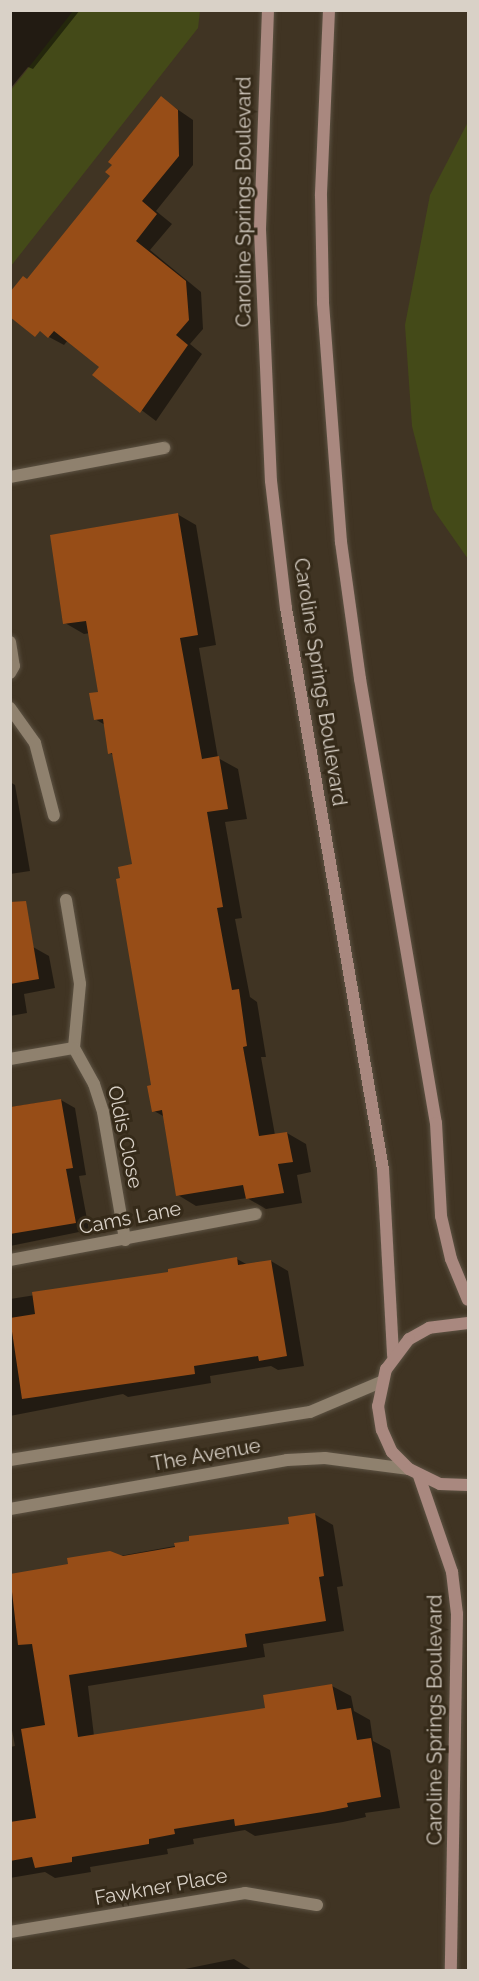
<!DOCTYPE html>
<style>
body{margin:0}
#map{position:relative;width:479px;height:1981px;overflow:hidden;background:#403423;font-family:Raleway,sans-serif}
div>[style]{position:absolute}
.green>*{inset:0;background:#444a18}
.shadow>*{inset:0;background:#0007}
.building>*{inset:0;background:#974d17}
.roads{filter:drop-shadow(0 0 2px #5c5243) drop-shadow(0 0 2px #5c5243)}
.minor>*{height:12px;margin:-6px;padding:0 6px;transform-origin:6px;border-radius:6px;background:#8f816e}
.secondary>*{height:12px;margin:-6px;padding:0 6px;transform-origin:6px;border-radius:6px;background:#a9887f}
span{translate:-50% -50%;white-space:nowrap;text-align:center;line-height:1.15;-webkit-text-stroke:6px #352a19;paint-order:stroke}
.street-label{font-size:20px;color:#d9d1c7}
.frame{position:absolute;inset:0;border:12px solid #d9d1c7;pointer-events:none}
</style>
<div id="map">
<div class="green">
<div style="clip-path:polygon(73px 11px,200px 11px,198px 28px,11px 266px,11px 90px)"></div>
<div style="clip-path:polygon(468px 122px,468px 559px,433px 509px,412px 426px,405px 325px,430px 195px)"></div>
</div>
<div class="shadow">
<div style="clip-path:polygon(10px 10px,80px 10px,33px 69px,28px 67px,10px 89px)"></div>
<div style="clip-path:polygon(161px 98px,193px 120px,193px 165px,156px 211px,172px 224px,150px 250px,201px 292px,203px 329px,190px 344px,202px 354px,156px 421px,95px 375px,102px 366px,68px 340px,64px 345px,49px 337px,28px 280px,112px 175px)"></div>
<div style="clip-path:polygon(177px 514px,196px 525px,216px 645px,199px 648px,218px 758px,238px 769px,247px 819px,225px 822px,242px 918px,235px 919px,250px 997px,257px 1002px,266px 1057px,261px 1057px,275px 1135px,287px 1133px,306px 1144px,311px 1172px,297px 1175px,302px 1203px,266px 1209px,247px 1198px,196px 1206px,178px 1195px,165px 1117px,154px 1111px,134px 866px,114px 756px,110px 753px,105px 725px,95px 719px,99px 693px,90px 633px,84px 634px,65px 623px)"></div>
<div style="clip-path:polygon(10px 782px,15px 785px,30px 871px,10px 874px)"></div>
<div style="clip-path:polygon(10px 914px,33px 947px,49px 956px,55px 988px,24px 994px,27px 1013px,10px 1016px)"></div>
<div style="clip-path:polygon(61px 1100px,75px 1108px,86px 1175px,79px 1176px,89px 1230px,10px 1246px,10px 1107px)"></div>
<div style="clip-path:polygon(237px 1259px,248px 1265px,271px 1261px,288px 1271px,304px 1366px,278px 1370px,271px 1366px,210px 1376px,211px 1383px,128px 1397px,123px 1394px,10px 1416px,10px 1299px,170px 1274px)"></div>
<div style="clip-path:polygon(314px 1514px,333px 1525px,343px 1586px,337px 1587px,344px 1631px,263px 1644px,265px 1657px,88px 1686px,94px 1736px,267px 1709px,332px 1686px,351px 1696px,354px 1711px,370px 1720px,373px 1741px,390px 1750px,400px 1808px,365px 1813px,366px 1817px,343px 1822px,255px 1836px,245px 1830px,193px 1839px,194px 1844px,167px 1849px,168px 1854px,90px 1867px,91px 1872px,55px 1878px,45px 1872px,10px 1878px,10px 1747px,15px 1746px,10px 1720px,10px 1576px,291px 1525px)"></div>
<div style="clip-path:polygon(234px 1959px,252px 1970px,180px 1970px)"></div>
</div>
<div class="building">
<div style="clip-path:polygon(161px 96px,178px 110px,179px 156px,142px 201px,157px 214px,136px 241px,186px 281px,189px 320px,176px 335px,188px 345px,140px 413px,92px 375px,99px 367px,54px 331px,48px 338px,40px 331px,35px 337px,10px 317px,10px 292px,23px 276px,27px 279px,110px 176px,105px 172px,112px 165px,108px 162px)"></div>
<div style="clip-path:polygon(178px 513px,198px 635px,180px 638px,202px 759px,219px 756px,228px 809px,207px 812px,223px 907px,217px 908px,232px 990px,239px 989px,247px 1046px,243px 1047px,259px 1136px,287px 1132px,293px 1162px,278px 1164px,284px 1193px,246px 1199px,243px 1185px,176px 1196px,162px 1110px,152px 1112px,147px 1086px,151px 1085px,116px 879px,120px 878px,118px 867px,132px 864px,112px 753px,108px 754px,103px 719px,94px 720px,89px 693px,98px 692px,86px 621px,63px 624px,50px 535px)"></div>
<div style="clip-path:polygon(26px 901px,39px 979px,10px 984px,10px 902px)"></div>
<div style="clip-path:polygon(61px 1099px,73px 1168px,66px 1169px,76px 1223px,10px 1234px,10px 1107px)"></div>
<div style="clip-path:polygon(237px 1257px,238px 1265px,271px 1260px,287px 1356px,259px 1361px,258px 1356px,194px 1366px,195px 1374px,22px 1399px,10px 1318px,35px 1314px,32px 1292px,168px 1272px,168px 1269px)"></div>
<div style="clip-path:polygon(315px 1513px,324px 1576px,319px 1577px,326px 1621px,245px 1634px,247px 1647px,69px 1675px,78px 1737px,265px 1708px,263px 1695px,332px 1684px,337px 1710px,351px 1708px,357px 1740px,371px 1738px,381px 1797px,347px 1803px,348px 1807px,323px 1812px,235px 1826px,234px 1819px,174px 1829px,175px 1834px,149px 1839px,149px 1844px,72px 1857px,72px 1862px,35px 1868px,32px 1857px,10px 1861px,10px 1822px,36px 1818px,21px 1729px,45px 1725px,32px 1644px,18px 1645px,10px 1574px,68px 1564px,67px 1558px,110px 1551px,123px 1556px,175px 1547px,174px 1543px,189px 1541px,189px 1536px,289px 1524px,288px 1517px)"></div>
</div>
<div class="roads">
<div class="minor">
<div style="left:10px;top:477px;width:157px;rotate:-10.7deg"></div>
<div style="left:10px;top:642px;width:24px;rotate:81deg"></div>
<div style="left:14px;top:666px;width:8px;rotate:120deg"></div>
<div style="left:10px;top:708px;width:43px;rotate:54.5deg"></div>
<div style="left:35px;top:743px;width:75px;rotate:75.4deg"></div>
<div style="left:66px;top:900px;width:85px;rotate:80.5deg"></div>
<div style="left:80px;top:984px;width:64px;rotate:95.4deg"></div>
<div style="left:74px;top:1048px;width:41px;rotate:60.9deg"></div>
<div style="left:94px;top:1084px;width:29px;rotate:72deg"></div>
<div style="left:103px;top:1112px;width:130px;rotate:80.2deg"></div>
<div style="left:10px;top:1059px;width:65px;rotate:-9.8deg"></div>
<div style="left:10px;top:1260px;width:250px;rotate:-10.6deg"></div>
<div style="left:10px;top:1460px;width:304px;rotate:-9.1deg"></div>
<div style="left:310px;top:1412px;width:77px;rotate:-22.9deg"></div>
<div style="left:10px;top:1509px;width:281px;rotate:-10deg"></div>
<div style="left:287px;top:1460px;width:38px;rotate:-3deg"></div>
<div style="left:325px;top:1458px;width:85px;rotate:7.5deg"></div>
<div style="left:10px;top:1932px;width:238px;rotate:-9.4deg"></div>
<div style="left:245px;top:1893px;width:73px;rotate:9.5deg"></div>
</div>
<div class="secondary">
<div style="left:268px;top:10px;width:220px;rotate:92.1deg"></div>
<div style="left:260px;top:230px;width:251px;rotate:87.5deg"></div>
<div style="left:271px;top:481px;width:128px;rotate:83.3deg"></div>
<div style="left:286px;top:608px;width:569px;rotate:80.19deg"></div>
<div style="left:383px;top:1169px;width:187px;rotate:86.9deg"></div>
<div style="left:329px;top:10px;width:186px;rotate:92.5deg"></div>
<div style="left:321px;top:196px;width:107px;rotate:88.9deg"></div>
<div style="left:323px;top:303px;width:240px;rotate:85.7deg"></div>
<div style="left:341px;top:542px;width:138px;rotate:82.1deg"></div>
<div style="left:360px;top:679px;width:450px;rotate:80.3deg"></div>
<div style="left:436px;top:1123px;width:93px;rotate:86.9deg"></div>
<div style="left:441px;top:1216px;width:44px;rotate:76.9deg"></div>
<div style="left:451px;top:1259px;width:44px;rotate:67.5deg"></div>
<div style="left:468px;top:1323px;width:39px;rotate:173deg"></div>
<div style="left:429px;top:1328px;width:23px;rotate:151deg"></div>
<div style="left:409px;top:1339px;width:38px;rotate:127deg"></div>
<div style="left:386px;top:1369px;width:38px;rotate:102deg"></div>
<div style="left:378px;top:1406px;width:24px;rotate:81deg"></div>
<div style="left:382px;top:1430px;width:24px;rotate:66deg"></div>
<div style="left:392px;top:1452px;width:24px;rotate:45deg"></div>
<div style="left:409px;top:1469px;width:34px;rotate:26deg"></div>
<div style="left:440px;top:1484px;width:28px;rotate:2deg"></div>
<div style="left:419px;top:1476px;width:102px;rotate:71deg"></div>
<div style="left:452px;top:1572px;width:42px;rotate:83.2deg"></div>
<div style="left:457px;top:1614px;width:356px;rotate:91deg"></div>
</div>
</div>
<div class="street-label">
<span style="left:244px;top:202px;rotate:-90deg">Caroline Springs Boulevard</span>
<span style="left:320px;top:682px;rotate:81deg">Caroline Springs Boulevard</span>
<span style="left:125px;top:1137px;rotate:78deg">Oldis Close</span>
<span style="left:130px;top:1218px;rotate:-11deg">Cams Lane</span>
<span style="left:206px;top:1455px;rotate:-10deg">The Avenue</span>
<span style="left:435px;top:1720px;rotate:-90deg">Caroline Springs Boulevard</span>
<span style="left:161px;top:1887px;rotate:-10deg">Fawkner Place</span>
</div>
<div class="frame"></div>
</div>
